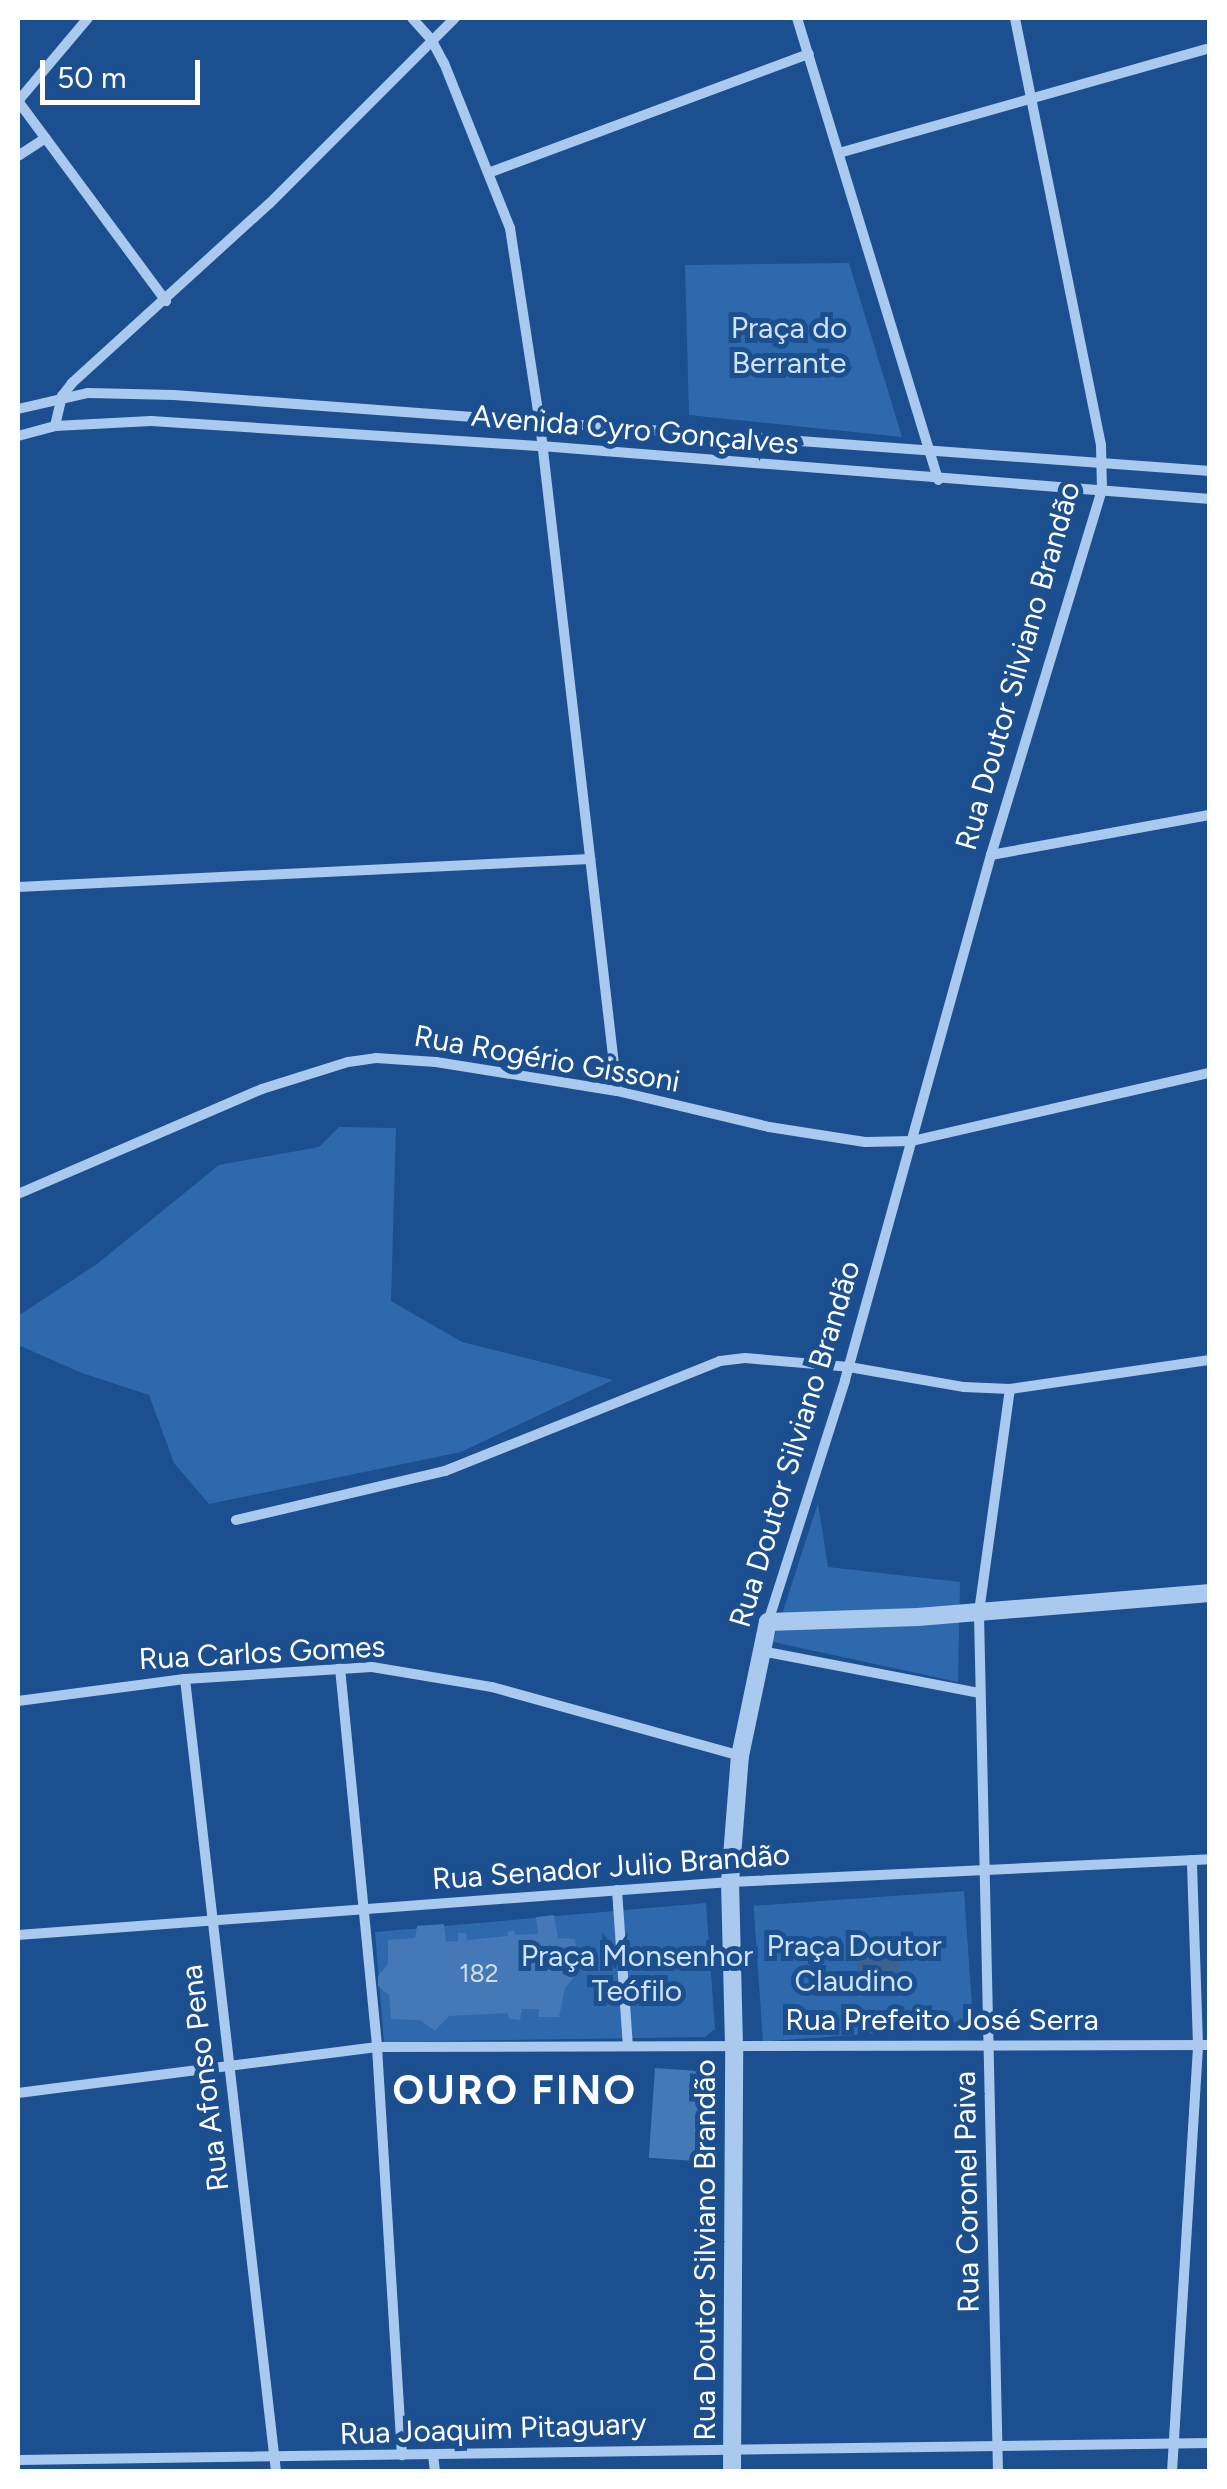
<!DOCTYPE html>
<meta charset="utf-8">
<style>
body{margin:0}
#map{position:relative;width:1227px;height:2489px;overflow:hidden;background:#1b4f8f;font-family:Figtree,sans-serif}
div>[style]{position:absolute}
.green>*{inset:0;background:#2e69ad;transform-origin:0 0}
.water>*{inset:0;background:#3c6290}
.round{border-radius:50%}
.building>*{inset:0;background:#4478b7;transform-origin:0 0}
.minor>*{height:10px;margin:-5px;padding:0 5px;transform-origin:5px;border-radius:5px;background:#a9c9ee}
.tertiary>*{height:18px;margin:-9px;padding:0 9px;transform-origin:9px;border-radius:9px;background:#a9c9ee}
span{translate:-50% -50%;white-space:nowrap;text-align:center;line-height:1.15;-webkit-text-stroke:10px #1b4f8f;paint-order:stroke}
.number-label{font-size:25px;color:#d0dded}
.number-label span{-webkit-text-stroke-width:0}
.park-label{font-size:30px;color:#cfe3fa}
.street-label{font-size:30px;color:#fff}
.district-label{font-size:40px;color:#fff;font-weight:700;letter-spacing:2.5px}
.frame{position:absolute;inset:0;border:20px solid #fff;pointer-events:none}
.scale{position:absolute;left:40px;top:60px;width:160px;height:45px;box-sizing:border-box;border:5px solid #fff;border-top:0;padding-left:12px;font-size:30px;line-height:35px;white-space:nowrap;color:#fff;-webkit-text-stroke:8px #1b4f8f;paint-order:stroke}
</style>
<div id="map">
<div class="green">
<div style="clip-path:polygon(849px 263px,902px 437px,689px 415px,685px 265px)"></div>
<div style="clip-path:polygon(339px 1127px,396px 1128px,391px 1301px,462px 1342px,613px 1380px,461px 1452px,209px 1504px,174px 1463px,149px 1395px,82px 1373px,18px 1345px,18px 1316px,97px 1264px,219px 1165px,319px 1147px)"></div>
<div style="clip-path:polygon(818px 1503px,828px 1567px,960px 1582px,958px 1682px,773px 1642px)"></div>
<div style="left:964px;top:1891px;width:136px;height:211px;rotate:86deg"></div>
<div style="clip-path:polygon(706px 1903px,715px 2029px,705px 2037px,384px 2042px,375px 1932px)"></div>
</div>
<div class="water">
<div class="round" style="left:857px;top:1944px;width:42px;height:42px"></div>
</div>
<div class="building">
<div style="clip-path:polygon(554px 1915px,558px 1938px,575px 1939px,579px 1971px,565px 1988px,559px 2017px,538px 2017px,539px 2009px,522px 2009px,520px 2020px,510px 2019px,507px 2013px,449px 2016px,435px 2031px,420px 2020px,391px 2019px,389px 1995px,378px 1986px,378px 1976px,388px 1964px,388px 1940px,415px 1938px,417px 1926px,444px 1924px,446px 1942px,458px 1941px,458px 1933px,466px 1933px,467px 1940px,508px 1936px,508px 1932px,514px 1930px,516px 1935px,538px 1934px,536px 1917px)"></div>
<div style="left:655px;top:2068px;width:46px;height:90px;rotate:4deg"></div>
</div>
<div class="minor">
<div style="left:88px;top:18px;width:109px;rotate:130.1deg"></div>
<div style="left:18px;top:101px;width:249px;rotate:53.5deg"></div>
<div style="left:412px;top:18px;width:28px;rotate:48deg"></div>
<div style="left:431px;top:39px;width:27px;rotate:62deg"></div>
<div style="left:444px;top:63px;width:178px;rotate:68.2deg"></div>
<div style="left:510px;top:228px;width:198px;rotate:81.3deg"></div>
<div style="left:540px;top:424px;width:671px;rotate:83.41deg"></div>
<div style="left:797px;top:18px;width:483px;rotate:73deg"></div>
<div style="left:839px;top:153px;width:386px;rotate:-15.8deg"></div>
<div style="left:18px;top:156px;width:33px;rotate:-33deg"></div>
<div style="left:491px;top:172px;width:339px;rotate:-20.4deg"></div>
<div style="left:18px;top:409px;width:72px;rotate:-12.9deg"></div>
<div style="left:88px;top:393px;width:86px;rotate:1.3deg"></div>
<div style="left:174px;top:395px;width:1039px;rotate:4.2deg"></div>
<div style="left:55px;top:426px;width:31px;rotate:-77deg"></div>
<div style="left:62px;top:396px;width:16px;rotate:-52deg"></div>
<div style="left:72px;top:383px;width:266px;rotate:-42.3deg"></div>
<div style="left:269px;top:204px;width:263px;rotate:-45deg"></div>
<div style="left:18px;top:436px;width:38px;rotate:-15deg"></div>
<div style="left:55px;top:426px;width:96px;rotate:-3deg"></div>
<div style="left:151px;top:421px;width:391px;rotate:3.7deg"></div>
<div style="left:541px;top:446px;width:671px;rotate:4.53deg"></div>
<div style="left:991px;top:855px;width:223px;rotate:-10.4deg"></div>
<div style="left:18px;top:887px;width:573px;rotate:-2.8deg"></div>
<div style="left:18px;top:1194px;width:266px;rotate:-23.3deg"></div>
<div style="left:262px;top:1089px;width:90px;rotate:-17.4deg"></div>
<div style="left:348px;top:1062px;width:28px;rotate:-8deg"></div>
<div style="left:376px;top:1058px;width:60px;rotate:3.8deg"></div>
<div style="left:436px;top:1062px;width:183px;rotate:9.1deg"></div>
<div style="left:617px;top:1091px;width:156px;rotate:13.3deg"></div>
<div style="left:769px;top:1127px;width:97px;rotate:8.9deg"></div>
<div style="left:865px;top:1142px;width:47px;rotate:-1.2deg"></div>
<div style="left:912px;top:1141px;width:306px;rotate:-12.9deg"></div>
<div style="left:236px;top:1520px;width:215px;rotate:-13.2deg"></div>
<div style="left:445px;top:1471px;width:296px;rotate:-21.8deg"></div>
<div style="left:720px;top:1361px;width:25px;rotate:-7deg"></div>
<div style="left:745px;top:1358px;width:104px;rotate:4.9deg"></div>
<div style="left:849px;top:1367px;width:117px;rotate:9.9deg"></div>
<div style="left:964px;top:1387px;width:46px;rotate:2.5deg"></div>
<div style="left:1010px;top:1389px;width:202px;rotate:-8.3deg"></div>
<div style="left:768px;top:1622px;width:254px;rotate:-72.3deg"></div>
<div style="left:845px;top:1380px;width:545px;rotate:-74.46deg"></div>
<div style="left:991px;top:855px;width:382px;rotate:-73.1deg"></div>
<div style="left:1102px;top:490px;width:45px;rotate:-91.3deg"></div>
<div style="left:1101px;top:445px;width:436px;rotate:-101.4deg"></div>
<div style="left:761px;top:1651px;width:223px;rotate:10.9deg"></div>
<div style="left:340px;top:1668px;width:381px;rotate:84.4deg"></div>
<div style="left:377px;top:2047px;width:409px;rotate:86.5deg"></div>
<div style="left:185px;top:1679px;width:798px;rotate:83.45deg"></div>
<div style="left:18px;top:1701px;width:168px;rotate:-7.5deg"></div>
<div style="left:185px;top:1679px;width:187px;rotate:-3.7deg"></div>
<div style="left:372px;top:1667px;width:122px;rotate:9.5deg"></div>
<div style="left:492px;top:1687px;width:257px;rotate:15.5deg"></div>
<div style="left:617px;top:1890px;width:156px;rotate:86deg"></div>
<div style="left:18px;top:1935px;width:714px;rotate:-4.26deg"></div>
<div style="left:730px;top:1882px;width:481px;rotate:-2.7deg"></div>
<div style="left:18px;top:2093px;width:362px;rotate:-7.3deg"></div>
<div style="left:377px;top:2047px;width:833px;rotate:-0.14deg"></div>
<div style="left:433px;top:2455px;width:17px;rotate:83deg"></div>
<div style="left:18px;top:2460px;width:1192px;rotate:-0.82deg"></div>
<div style="left:998px;top:2472px;width:860px;rotate:-91.27deg"></div>
<div style="left:979px;top:1612px;width:225px;rotate:-82.1deg"></div>
<div style="left:1172px;top:2472px;width:428px;rotate:-86.5deg"></div>
<div style="left:1198px;top:2045px;width:185px;rotate:-91.9deg"></div>
</div>
<div class="tertiary">
<div style="left:732px;top:2472px;width:427px;rotate:-89.7deg"></div>
<div style="left:734px;top:2045px;width:163px;rotate:-91.4deg"></div>
<div style="left:730px;top:1882px;width:126px;rotate:-85.5deg"></div>
<div style="left:740px;top:1756px;width:137px;rotate:-78.2deg"></div>
<div style="left:768px;top:1622px;width:150px;rotate:-1.9deg"></div>
<div style="left:918px;top:1617px;width:293px;rotate:-4.7deg"></div>
</div>
<div class="number-label">
<span style="left:479px;top:1973px">182</span>
</div>
<div class="park-label">
<span style="left:789px;top:345px">Praça do<br>Berrante</span>
<span style="left:854px;top:1963px">Praça Doutor<br>Claudino</span>
<span style="left:637px;top:1973px">Praça Monsenhor<br>Teófilo</span>
</div>
<div class="street-label">
<span style="left:635px;top:430px;rotate:5deg">Avenida Cyro Gonçalves</span>
<span style="left:1018px;top:666px;rotate:-74deg">Rua Doutor Silviano Brandão</span>
<span style="left:547px;top:1059px;rotate:10deg">Rua Rogério Gissoni</span>
<span style="left:795px;top:1444px;rotate:-73deg">Rua Doutor Silviano Brandão</span>
<span style="left:262px;top:1653px;rotate:-3deg">Rua Carlos Gomes</span>
<span style="left:611px;top:1867px;rotate:-4deg">Rua Senador Julio Brandão</span>
<span style="left:942px;top:2020px">Rua Prefeito José Serra</span>
<span style="left:205px;top:2078px;rotate:-97deg">Rua Afonso Pena</span>
<span style="left:967px;top:2192px;rotate:-91deg">Rua Coronel Paiva</span>
<span style="left:705px;top:2250px;rotate:-90deg">Rua Doutor Silviano Brandão</span>
<span style="left:493px;top:2429px;rotate:-2deg">Rua Joaquim Pitaguary</span>
</div>
<div class="district-label">
<span style="left:515px;top:2090px">OURO FINO</span>
</div>
<div class="frame"></div>
<div class="scale">50 m</div>
</div>
